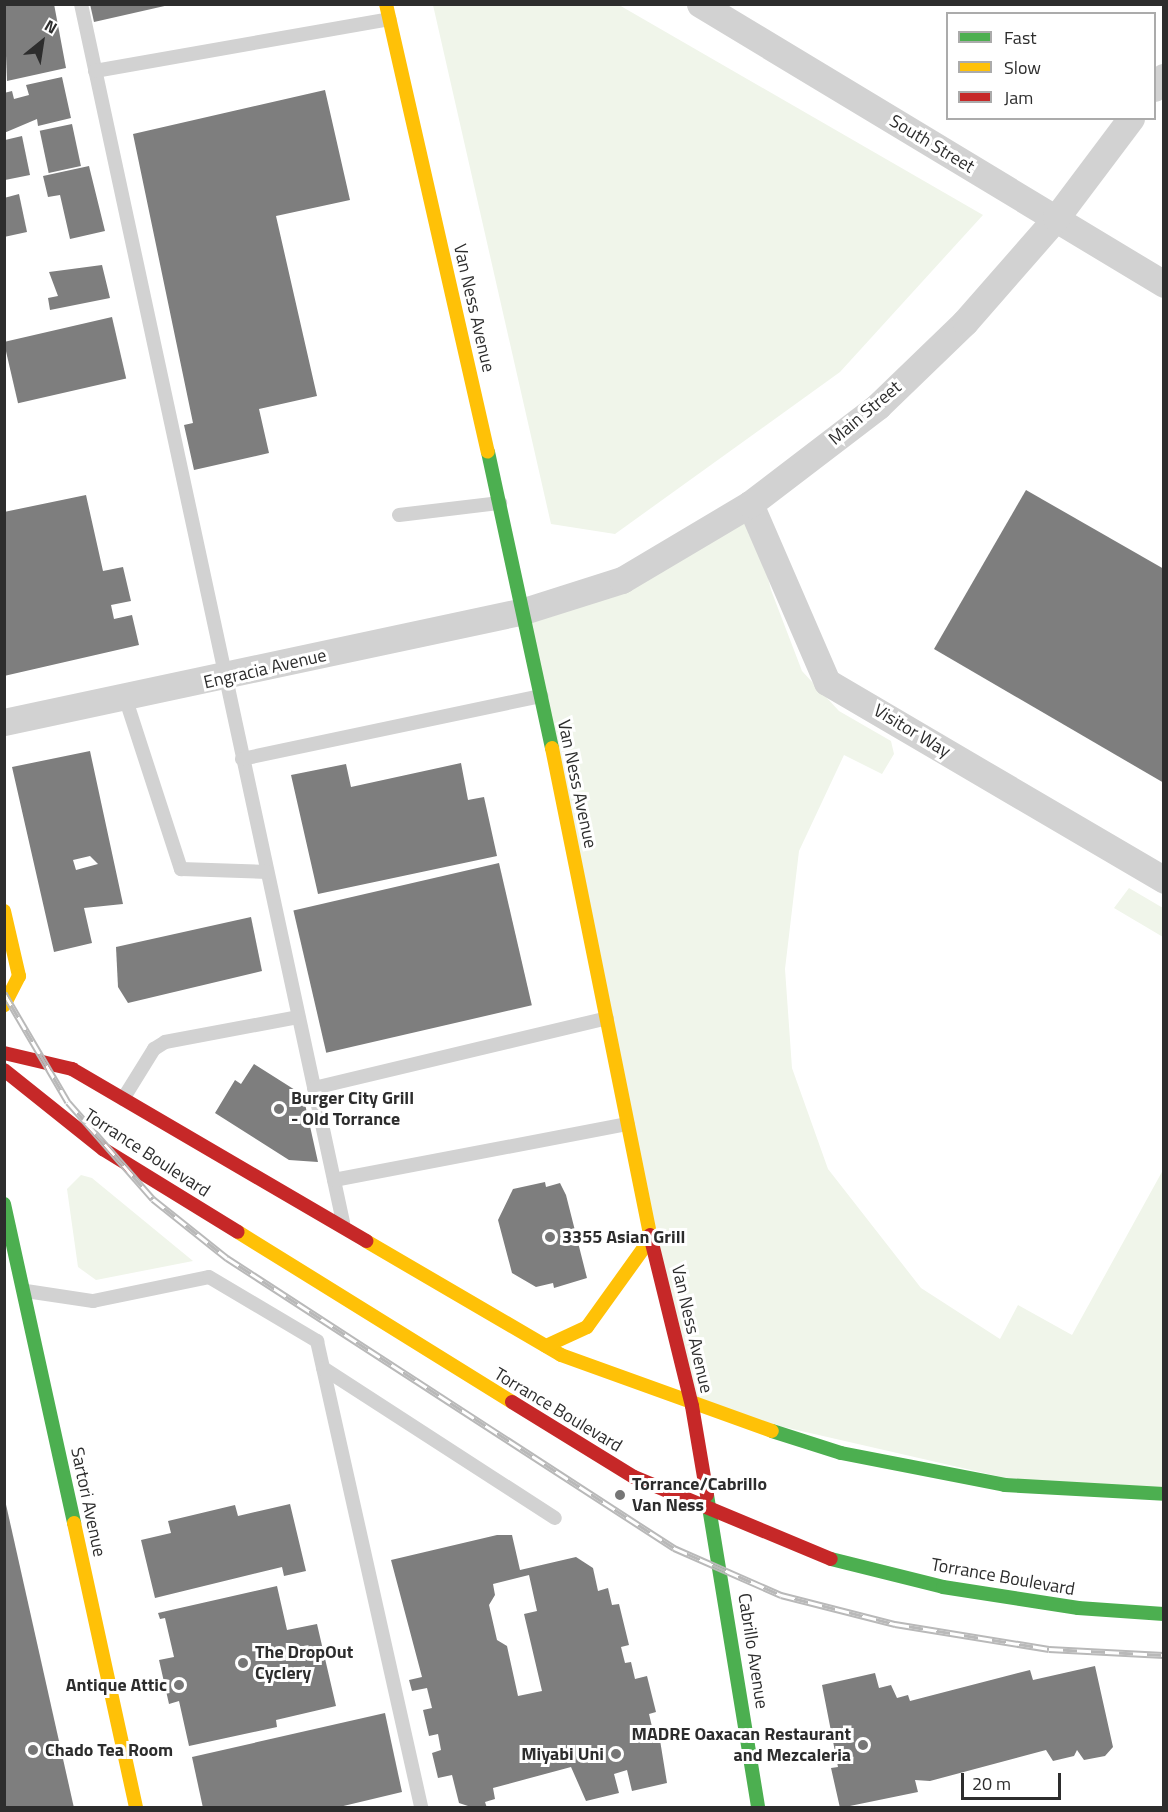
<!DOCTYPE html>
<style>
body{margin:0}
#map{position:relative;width:1168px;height:1812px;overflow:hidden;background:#fff;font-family:"Titillium Web",sans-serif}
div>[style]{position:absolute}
.green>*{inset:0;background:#f0f5ea}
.building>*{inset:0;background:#7e7e7e;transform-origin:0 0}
.lane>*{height:14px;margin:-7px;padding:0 7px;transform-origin:7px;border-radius:7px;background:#d2d2d2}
.street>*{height:27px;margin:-13.5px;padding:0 13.5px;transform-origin:13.5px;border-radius:13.5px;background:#d2d2d2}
.fast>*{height:14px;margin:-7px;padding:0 7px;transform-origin:7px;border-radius:7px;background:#4caf50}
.slow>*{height:14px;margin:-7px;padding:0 7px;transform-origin:7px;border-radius:7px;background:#ffc107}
.jam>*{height:14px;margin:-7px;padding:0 7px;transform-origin:7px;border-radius:7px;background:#c62828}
.rail>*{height:7px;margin-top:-3.5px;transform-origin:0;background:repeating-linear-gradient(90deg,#fff 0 14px,#b9b9b9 0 28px);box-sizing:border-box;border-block:2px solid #b9b9b9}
.dots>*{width:16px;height:16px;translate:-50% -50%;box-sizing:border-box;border:3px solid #fff;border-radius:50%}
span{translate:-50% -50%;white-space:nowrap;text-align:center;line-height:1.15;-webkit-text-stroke:6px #fff;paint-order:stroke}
.street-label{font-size:18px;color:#2d2d2d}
.poi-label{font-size:18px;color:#2d2d2d;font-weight:700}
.left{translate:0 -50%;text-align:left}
.right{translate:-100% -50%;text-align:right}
.frame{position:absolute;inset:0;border:6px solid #2d2d2d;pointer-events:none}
.legend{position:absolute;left:946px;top:12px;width:210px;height:108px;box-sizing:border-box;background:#fff;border:2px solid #ababab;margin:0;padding:8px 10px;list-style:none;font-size:18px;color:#2d2d2d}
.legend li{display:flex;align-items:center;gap:12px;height:30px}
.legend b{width:30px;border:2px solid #ababab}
.north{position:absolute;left:12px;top:12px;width:60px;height:60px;-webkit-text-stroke:4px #fff;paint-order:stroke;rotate:30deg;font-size:16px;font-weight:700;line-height:24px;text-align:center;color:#2d2d2d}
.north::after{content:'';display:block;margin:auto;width:21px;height:27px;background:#2d2d2d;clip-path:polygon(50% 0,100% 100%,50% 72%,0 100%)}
.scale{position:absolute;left:961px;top:1773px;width:100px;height:27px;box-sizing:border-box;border:3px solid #2d2d2d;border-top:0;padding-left:8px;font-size:18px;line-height:21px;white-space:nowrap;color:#2d2d2d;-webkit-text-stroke:4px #fff;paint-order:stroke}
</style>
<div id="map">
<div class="green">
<div style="clip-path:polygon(433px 5px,619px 5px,983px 215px,840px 372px,615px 534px,551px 524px)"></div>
<div style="clip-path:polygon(750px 504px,771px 590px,802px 671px,839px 711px,891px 741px,894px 754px,882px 774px,844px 755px,799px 851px,785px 969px,792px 1068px,828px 1169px,921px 1288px,1000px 1339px,1018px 1305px,1072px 1335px,1163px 1170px,1163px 1494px,1072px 1493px,692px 1406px,524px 611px,582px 596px)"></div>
<div style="clip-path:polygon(1129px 888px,1163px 908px,1163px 937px,1114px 908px)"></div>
<div style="clip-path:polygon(81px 1175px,92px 1178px,193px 1261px,96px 1280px,78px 1267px,67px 1189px)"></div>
</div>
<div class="building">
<div style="clip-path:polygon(4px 4px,54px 4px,66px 68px,7px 81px)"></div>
<div style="clip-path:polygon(90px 4px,169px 4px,169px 5px,94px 22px)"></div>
<div style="clip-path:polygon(62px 77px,71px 118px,38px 126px,37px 119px,4px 133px,4px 93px,12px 91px,14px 99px,29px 95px,26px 85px)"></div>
<div style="clip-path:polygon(325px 90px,350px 200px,276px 216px,317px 396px,259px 409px,269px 453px,194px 470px,184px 425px,193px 423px,133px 134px)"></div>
<div style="left:72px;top:124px;width:43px;height:33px;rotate:78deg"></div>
<div style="clip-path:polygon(22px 136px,30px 175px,5px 180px,5px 140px)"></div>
<div style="clip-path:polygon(89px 166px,105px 231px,70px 239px,60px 195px,48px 197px,43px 176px)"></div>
<div style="clip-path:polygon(19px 194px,27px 232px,4px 237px,4px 198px)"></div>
<div style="clip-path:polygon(102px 265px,110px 298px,50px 310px,48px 298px,58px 296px,49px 272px)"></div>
<div style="left:112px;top:317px;width:63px;height:111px;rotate:77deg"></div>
<div style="clip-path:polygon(1026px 490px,1164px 569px,1164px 783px,934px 649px)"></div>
<div style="clip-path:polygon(86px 495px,103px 571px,123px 567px,131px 601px,111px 605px,114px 619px,132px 615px,139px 645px,4px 676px,4px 512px)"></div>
<div style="clip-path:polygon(evenodd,90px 751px,123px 904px,84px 908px,92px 943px,54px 952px,12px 767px,90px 751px,90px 856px,98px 864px,76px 870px,73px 860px,90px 856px)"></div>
<div style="clip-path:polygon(461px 763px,468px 800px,484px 797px,497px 856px,318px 894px,291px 775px,346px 764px,351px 787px)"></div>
<div style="left:499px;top:863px;width:146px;height:211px;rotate:77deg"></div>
<div style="clip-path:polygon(251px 917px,262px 971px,128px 1003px,118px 987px,116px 947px)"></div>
<div style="clip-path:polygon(254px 1064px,303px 1095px,318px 1162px,289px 1160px,215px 1113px,235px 1080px,241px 1084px)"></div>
<div style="clip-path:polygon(545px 1182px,546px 1187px,560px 1183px,566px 1195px,587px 1278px,554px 1288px,553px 1283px,536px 1287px,512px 1273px,498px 1220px,513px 1189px)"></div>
<div style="clip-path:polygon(4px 1500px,5px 1500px,74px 1808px,4px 1808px)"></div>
<div style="clip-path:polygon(290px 1504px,306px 1571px,284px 1576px,282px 1567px,155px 1598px,141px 1540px,171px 1533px,168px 1521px,235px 1505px,238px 1516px)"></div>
<div style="clip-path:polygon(evenodd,497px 1535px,512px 1535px,520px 1570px,576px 1557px,593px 1568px,598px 1591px,608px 1588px,612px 1605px,619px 1604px,629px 1645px,621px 1647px,625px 1663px,631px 1662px,635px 1679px,647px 1676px,656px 1712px,649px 1714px,654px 1735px,659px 1734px,667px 1783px,632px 1791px,627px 1770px,614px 1774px,619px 1793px,586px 1801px,571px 1767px,493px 1788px,495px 1799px,485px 1802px,487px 1808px,474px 1808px,459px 1803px,452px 1775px,438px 1778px,432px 1753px,441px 1750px,438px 1734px,429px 1736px,423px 1710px,432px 1708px,427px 1688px,412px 1691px,409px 1680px,422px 1677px,391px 1560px,497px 1535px,529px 1575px,537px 1611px,524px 1614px,542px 1691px,518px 1696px,507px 1646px,497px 1640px,489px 1605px,495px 1595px,493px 1584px,529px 1575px)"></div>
<div style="clip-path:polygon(277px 1586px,287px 1630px,317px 1624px,336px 1706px,276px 1720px,277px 1727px,189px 1746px,179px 1701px,169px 1704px,159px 1660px,174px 1657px,165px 1618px,160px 1619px,158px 1613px)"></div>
<div style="clip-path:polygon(1095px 1666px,1113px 1747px,1105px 1756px,1084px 1760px,1077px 1750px,1074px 1756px,1053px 1761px,1046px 1750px,930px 1781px,915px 1780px,918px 1792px,840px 1808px,831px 1768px,838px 1767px,822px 1685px,875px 1673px,879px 1688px,891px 1685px,897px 1698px,908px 1695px,910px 1701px,1030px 1670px,1033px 1680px)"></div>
<div style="clip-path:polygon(385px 1713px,402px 1792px,335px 1808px,203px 1808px,192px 1757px)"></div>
</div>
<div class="lane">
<div style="left:81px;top:4px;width:1246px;rotate:77.86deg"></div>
<div style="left:95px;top:71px;width:299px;rotate:-10deg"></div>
<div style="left:399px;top:515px;width:102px;rotate:-6.8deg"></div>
<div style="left:126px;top:700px;width:178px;rotate:72deg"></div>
<div style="left:181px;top:869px;width:86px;rotate:2deg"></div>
<div style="left:242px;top:759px;width:306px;rotate:-11.9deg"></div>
<div style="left:314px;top:1088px;width:301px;rotate:-13.4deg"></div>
<div style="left:123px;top:1099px;width:59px;rotate:-58.2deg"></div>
<div style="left:154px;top:1049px;width:13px;rotate:-32deg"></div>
<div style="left:165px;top:1042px;width:135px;rotate:-10.6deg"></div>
<div style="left:334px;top:1180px;width:299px;rotate:-10.8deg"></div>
<div style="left:26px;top:1291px;width:68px;rotate:8.5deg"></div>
<div style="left:93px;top:1301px;width:118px;rotate:-11.7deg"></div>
<div style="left:209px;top:1277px;width:126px;rotate:30.7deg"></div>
<div style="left:317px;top:1341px;width:478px;rotate:77.4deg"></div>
<div style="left:323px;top:1368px;width:276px;rotate:32.9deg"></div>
</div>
<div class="street">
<div style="left:700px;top:4px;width:542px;rotate:31.11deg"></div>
<div style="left:1154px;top:88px;width:15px;rotate:-48deg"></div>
<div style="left:750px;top:504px;width:194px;rotate:66.6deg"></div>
<div style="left:827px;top:682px;width:391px;rotate:30.4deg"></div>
<div style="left:4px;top:722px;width:532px;rotate:-12.05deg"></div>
<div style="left:524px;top:611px;width:103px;rotate:-17.6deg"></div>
<div style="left:622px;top:580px;width:149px;rotate:-30.7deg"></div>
<div style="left:750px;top:504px;width:161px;rotate:-37.4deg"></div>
<div style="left:878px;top:406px;width:121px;rotate:-44deg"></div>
<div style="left:965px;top:322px;width:138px;rotate:-48.8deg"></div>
<div style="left:1056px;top:218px;width:125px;rotate:-53.1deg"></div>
</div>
<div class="fast">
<div style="left:488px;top:452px;width:303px;rotate:77.8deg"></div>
<div style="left:4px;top:1204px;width:327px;rotate:77.6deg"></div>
<div style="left:772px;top:1431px;width:72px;rotate:17.7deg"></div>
<div style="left:841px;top:1453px;width:167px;rotate:11deg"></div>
<div style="left:1005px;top:1485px;width:159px;rotate:3.2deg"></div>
<div style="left:707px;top:1495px;width:317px;rotate:80.7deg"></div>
<div style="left:831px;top:1559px;width:115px;rotate:14deg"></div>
<div style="left:943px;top:1587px;width:137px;rotate:8.8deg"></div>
<div style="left:1078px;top:1608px;width:86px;rotate:4deg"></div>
</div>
<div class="slow">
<div style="left:386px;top:4px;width:459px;rotate:77.2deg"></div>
<div style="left:552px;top:748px;width:497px;rotate:78.6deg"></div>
<div style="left:4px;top:911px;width:67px;rotate:77deg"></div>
<div style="left:19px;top:976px;width:33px;rotate:117deg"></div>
<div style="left:238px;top:1232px;width:322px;rotate:31.8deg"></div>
<div style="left:366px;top:1241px;width:226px;rotate:30.3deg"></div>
<div style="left:561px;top:1355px;width:224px;rotate:19.8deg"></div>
<div style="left:546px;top:1346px;width:45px;rotate:-24.9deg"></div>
<div style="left:587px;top:1327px;width:110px;rotate:-54.3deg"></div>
<div style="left:74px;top:1523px;width:292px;rotate:77.7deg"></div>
</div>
<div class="jam">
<div style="left:4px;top:1053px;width:70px;rotate:13.2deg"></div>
<div style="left:72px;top:1069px;width:341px;rotate:30.3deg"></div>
<div style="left:4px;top:1070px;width:127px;rotate:38.6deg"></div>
<div style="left:103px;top:1149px;width:158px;rotate:31.6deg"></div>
<div style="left:650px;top:1235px;width:176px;rotate:76.2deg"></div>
<div style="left:692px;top:1406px;width:90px;rotate:80.4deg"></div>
<div style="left:512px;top:1402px;width:143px;rotate:31.6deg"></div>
<div style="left:634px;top:1477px;width:213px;rotate:22.6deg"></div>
</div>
<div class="rail">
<div style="left:4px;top:993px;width:126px;rotate:59.6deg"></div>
<div style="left:68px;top:1102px;width:129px;rotate:48.8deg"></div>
<div style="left:153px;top:1199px;width:95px;rotate:38.6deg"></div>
<div style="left:227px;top:1258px;width:533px;rotate:32.97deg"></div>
<div style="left:674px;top:1548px;width:117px;rotate:23.7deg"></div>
<div style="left:781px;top:1595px;width:118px;rotate:14.3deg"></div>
<div style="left:895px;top:1624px;width:156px;rotate:9.2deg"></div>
<div style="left:1049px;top:1649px;width:115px;rotate:3deg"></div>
</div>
<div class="dots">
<div style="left:279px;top:1109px;background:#767676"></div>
<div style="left:550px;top:1237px;background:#767676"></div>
<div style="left:620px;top:1495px;background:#767676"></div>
<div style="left:243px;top:1663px;background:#767676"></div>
<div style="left:179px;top:1685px;background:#767676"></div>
<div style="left:863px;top:1745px;background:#767676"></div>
<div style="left:33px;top:1750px;background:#767676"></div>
<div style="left:616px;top:1754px;background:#767676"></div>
</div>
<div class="street-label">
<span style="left:932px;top:144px;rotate:31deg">South Street</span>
<span style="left:474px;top:308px;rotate:77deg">Van Ness Avenue</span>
<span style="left:865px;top:413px;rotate:-40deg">Main Street</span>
<span style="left:265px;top:669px;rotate:-13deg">Engracia Avenue</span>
<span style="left:912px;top:731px;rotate:31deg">Visitor Way</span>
<span style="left:577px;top:784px;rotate:78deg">Van Ness Avenue</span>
<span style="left:147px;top:1153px;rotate:33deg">Torrance Boulevard</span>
<span style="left:692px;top:1329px;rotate:77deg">Van Ness Avenue</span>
<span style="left:558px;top:1410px;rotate:31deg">Torrance Boulevard</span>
<span style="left:88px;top:1502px;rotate:78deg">Sartori Avenue</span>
<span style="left:1003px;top:1577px;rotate:10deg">Torrance Boulevard</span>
<span style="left:753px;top:1651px;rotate:81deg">Cabrillo Avenue</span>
</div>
<div class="poi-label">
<span class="left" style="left:291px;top:1109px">Burger City Grill<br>- Old Torrance</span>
<span class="left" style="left:562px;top:1237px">3355 Asian Grill</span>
<span class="left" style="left:632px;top:1495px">Torrance/Cabrillo<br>Van Ness</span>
<span class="left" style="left:255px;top:1663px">The DropOut<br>Cyclery</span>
<span class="right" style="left:167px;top:1685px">Antique Attic</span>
<span class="right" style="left:851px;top:1745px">MADRE Oaxacan Restaurant<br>and Mezcaleria</span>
<span class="left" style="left:45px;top:1750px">Chado Tea Room</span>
<span class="right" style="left:604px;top:1754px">Miyabi Uni</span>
</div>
<div class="frame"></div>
<ul class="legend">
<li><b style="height:8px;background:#4caf50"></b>Fast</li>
<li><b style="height:8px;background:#ffc107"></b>Slow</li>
<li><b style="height:8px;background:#c62828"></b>Jam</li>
</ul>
<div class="north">N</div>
<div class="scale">20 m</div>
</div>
